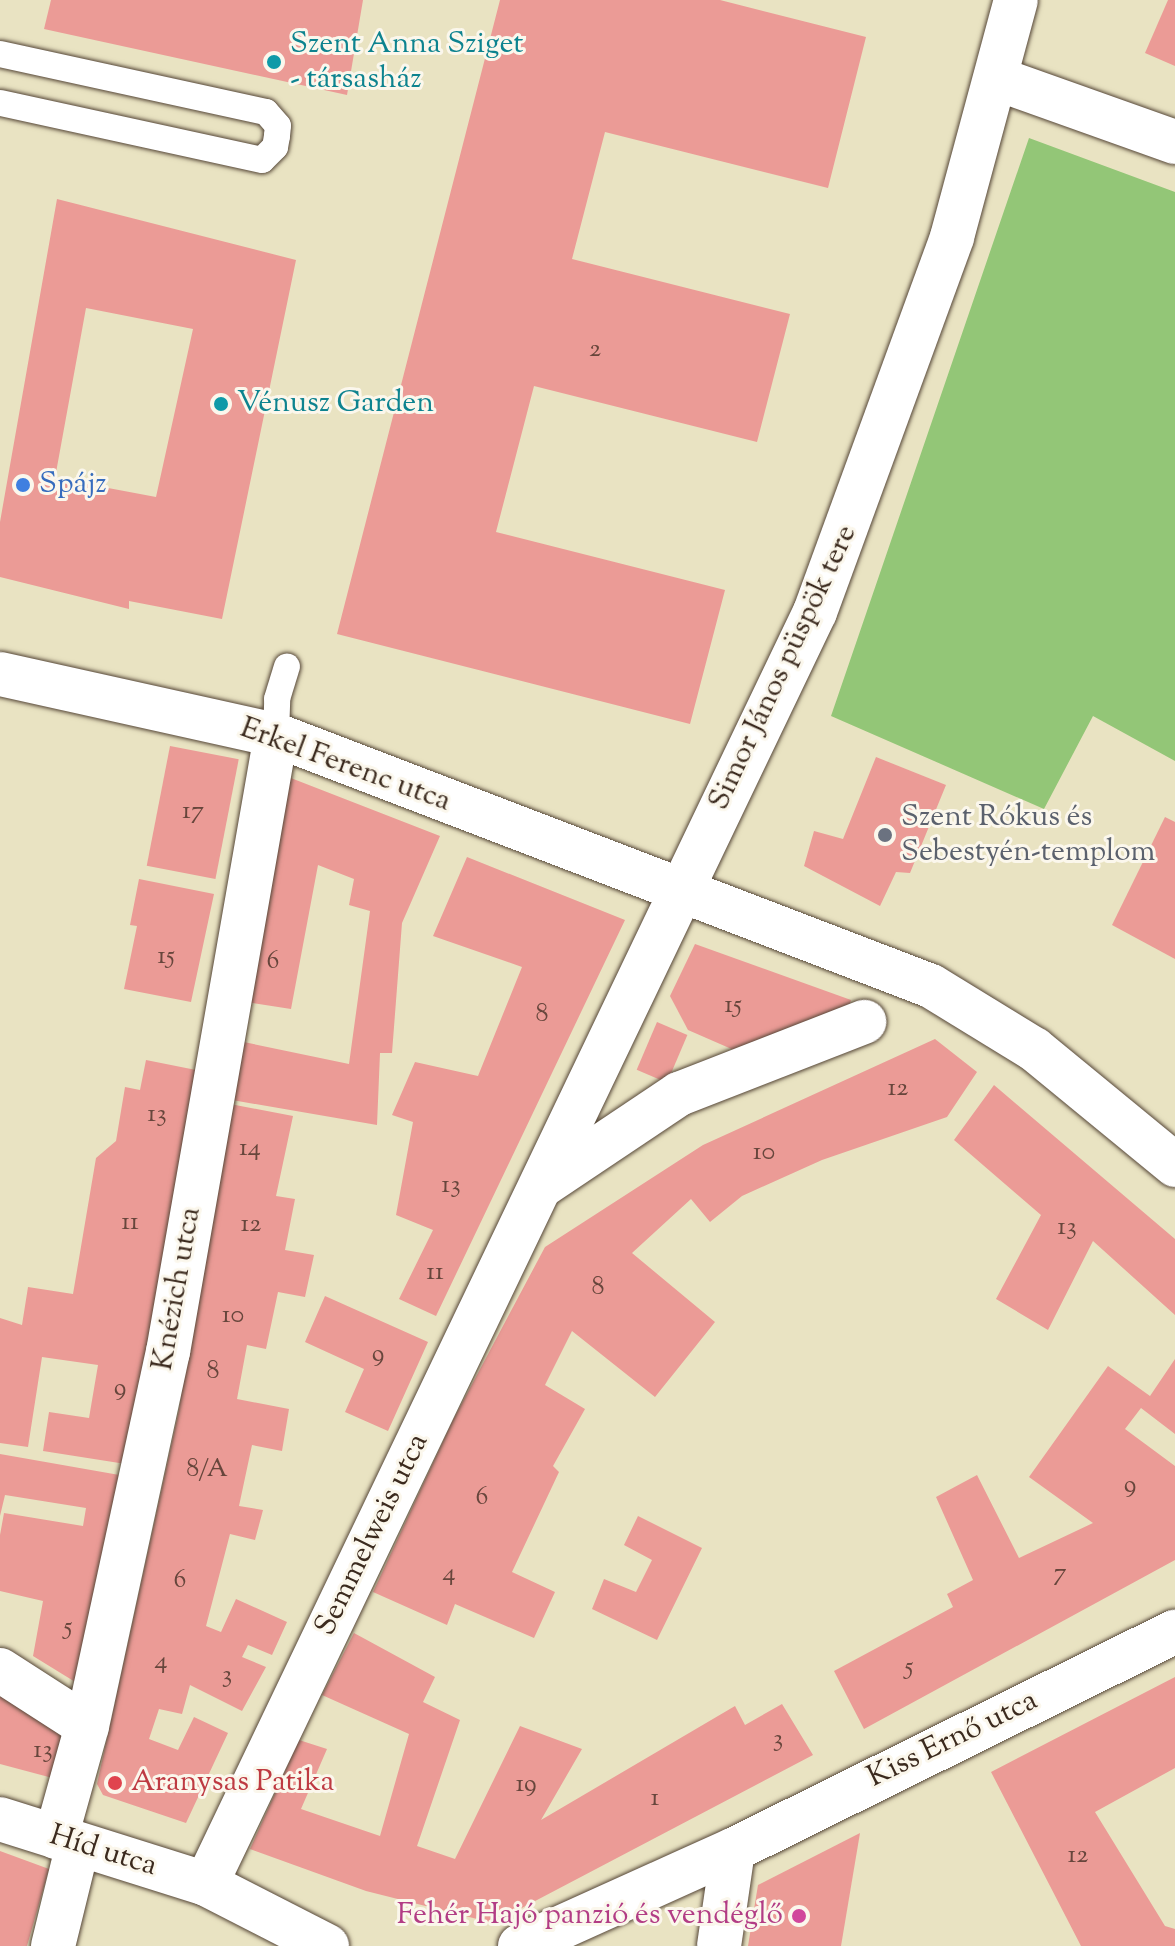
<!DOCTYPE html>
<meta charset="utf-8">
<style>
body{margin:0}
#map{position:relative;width:1175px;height:1946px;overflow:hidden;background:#e9e3c2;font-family:"Sorts Mill Goudy",serif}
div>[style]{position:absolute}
.green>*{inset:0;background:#93c677}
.building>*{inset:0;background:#eb9b96;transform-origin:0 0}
.roads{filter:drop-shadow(0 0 2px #554637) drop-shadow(0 0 2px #554637)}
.service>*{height:26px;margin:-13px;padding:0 13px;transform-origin:13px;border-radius:13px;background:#fff}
.minor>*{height:44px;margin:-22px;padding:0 22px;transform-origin:22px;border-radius:22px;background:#fff}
.tertiary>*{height:44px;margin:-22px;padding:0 22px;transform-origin:22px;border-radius:22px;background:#fff}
.dots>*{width:22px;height:22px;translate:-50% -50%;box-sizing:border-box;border:4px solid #fbf7ec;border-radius:50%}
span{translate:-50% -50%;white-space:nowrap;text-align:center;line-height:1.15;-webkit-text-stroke:6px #fbf7ec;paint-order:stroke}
.number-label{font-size:26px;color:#67463c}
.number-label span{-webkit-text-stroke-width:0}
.culture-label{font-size:30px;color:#0d838f}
.left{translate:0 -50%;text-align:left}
.shop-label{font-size:30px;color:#366cbe}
.street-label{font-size:30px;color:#3b2a1e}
.worship-label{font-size:30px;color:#5b616d}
.health-label{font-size:30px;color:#be3a42}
.hotel-label{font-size:30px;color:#b23c85}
.right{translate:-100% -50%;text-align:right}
</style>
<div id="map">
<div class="green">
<div style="clip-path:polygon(1029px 138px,1175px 192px,1175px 761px,1093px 716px,1044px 809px,831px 716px)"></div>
</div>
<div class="building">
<div style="clip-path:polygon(51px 0,363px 0,347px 95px,44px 29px)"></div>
<div style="clip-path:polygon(500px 0,720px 0,866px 37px,828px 188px,605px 132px,572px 259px,790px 314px,757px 442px,534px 386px,496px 532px,725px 590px,690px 724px,337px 634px)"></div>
<div style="clip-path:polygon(1168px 0,1175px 0,1175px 66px,1145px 53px)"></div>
<div style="clip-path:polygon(evenodd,57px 199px,296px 260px,222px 619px,129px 601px,129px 609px,0 577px,0 522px,57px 199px,86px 308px,193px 329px,156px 497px,55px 478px,86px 308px)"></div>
<div style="left:170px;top:746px;width:70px;height:122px;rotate:11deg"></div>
<div style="clip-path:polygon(876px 757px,946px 785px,910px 873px,896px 872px,880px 906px,804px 866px,814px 831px,843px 839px)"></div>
<div style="clip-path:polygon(278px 773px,440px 836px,402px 923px,392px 1053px,380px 1053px,377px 1125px,232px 1100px,239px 1041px,349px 1064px,370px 911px,349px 905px,354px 879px,318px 865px,291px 1009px,239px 1001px)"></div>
<div style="clip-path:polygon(1165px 817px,1175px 822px,1175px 959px,1112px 925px)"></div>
<div style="clip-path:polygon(467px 857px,625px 920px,436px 1316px,399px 1299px,433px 1230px,396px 1215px,413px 1122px,392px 1115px,415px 1062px,478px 1076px,522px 967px,433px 936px)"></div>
<div style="clip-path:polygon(139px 879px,214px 894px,191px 1002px,124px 989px,137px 926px,130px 925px)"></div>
<div style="clip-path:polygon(695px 944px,851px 1000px,841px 1034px,743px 1054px,688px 1030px,670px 996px)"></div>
<div style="left:657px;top:1022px;width:33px;height:52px;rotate:23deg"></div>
<div style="clip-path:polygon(935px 1039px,977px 1072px,947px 1117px,822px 1160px,742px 1196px,710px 1222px,691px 1199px,632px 1253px,715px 1322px,655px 1397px,572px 1331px,545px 1385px,585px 1409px,553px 1466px,559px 1472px,512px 1572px,555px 1592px,534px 1638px,455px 1604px,447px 1625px,373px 1592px,453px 1420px,545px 1247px,703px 1145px)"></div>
<div style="clip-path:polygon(146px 1060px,201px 1071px,132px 1465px,43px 1451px,49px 1412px,89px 1418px,98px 1365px,42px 1357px,28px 1447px,0 1443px,0 1318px,22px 1325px,28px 1287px,73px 1294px,96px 1158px,116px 1141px,125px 1087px,140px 1090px)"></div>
<div style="clip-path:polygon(994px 1085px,1175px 1239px,1175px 1315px,1093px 1241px,1048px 1330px,996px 1299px,1041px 1215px,954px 1140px)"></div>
<div style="clip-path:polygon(225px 1103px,293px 1116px,276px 1196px,295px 1199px,285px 1250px,314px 1255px,305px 1297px,278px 1292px,266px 1349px,247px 1345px,237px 1399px,289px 1409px,282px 1451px,252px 1445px,239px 1506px,263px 1510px,255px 1540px,230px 1534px,206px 1626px,221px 1632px,236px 1599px,287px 1622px,272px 1655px,248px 1645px,242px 1657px,266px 1667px,242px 1711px,190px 1685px,182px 1714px,159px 1709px,149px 1739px,178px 1750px,194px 1717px,228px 1733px,186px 1823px,103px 1795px,97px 1784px,179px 1410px)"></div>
<div style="clip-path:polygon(325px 1296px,428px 1342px,388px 1431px,345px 1412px,364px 1369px,305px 1342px)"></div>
<div style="clip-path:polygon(1175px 1359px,1175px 1434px,1141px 1408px,1125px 1429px,1175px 1466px,1175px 1560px,864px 1729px,834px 1671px,953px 1607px,947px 1594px,973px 1580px,936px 1497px,977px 1475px,1019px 1558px,1093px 1523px,1029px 1477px,1108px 1366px,1150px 1396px)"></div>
<div style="clip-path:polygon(0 1454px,125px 1476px,85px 1688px,33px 1656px,43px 1601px,0 1591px,0 1535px,4px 1513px,83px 1526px,86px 1508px,5px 1495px,0 1516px)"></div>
<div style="clip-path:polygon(638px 1516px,702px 1548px,657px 1640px,592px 1609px,604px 1579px,636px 1592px,652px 1560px,624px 1545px)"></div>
<div style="clip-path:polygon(354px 1633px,435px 1677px,423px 1702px,460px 1720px,417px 1846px,455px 1859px,520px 1726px,582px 1749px,541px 1820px,735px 1706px,745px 1725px,782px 1704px,813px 1755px,493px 1923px,366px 1891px,250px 1849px,299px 1740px,327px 1749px,301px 1809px,380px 1836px,409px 1734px,322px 1695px)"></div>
<div style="clip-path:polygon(1175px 1677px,1175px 1768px,1095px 1812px,1165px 1926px,1175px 1929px,1175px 1946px,1081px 1946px,991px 1772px)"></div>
<div style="clip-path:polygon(0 1684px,72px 1734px,60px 1780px,0 1764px)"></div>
<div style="clip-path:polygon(860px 1833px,841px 1946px,748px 1946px,758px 1885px)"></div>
<div style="clip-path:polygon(0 1851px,49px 1869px,27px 1946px,0 1946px)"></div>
</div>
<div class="roads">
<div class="service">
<div style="left:0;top:54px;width:272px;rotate:12.3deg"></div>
<div style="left:266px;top:112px;width:18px;rotate:49deg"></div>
<div style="left:278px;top:126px;width:10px;rotate:96deg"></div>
<div style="left:277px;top:136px;width:11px;rotate:100deg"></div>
<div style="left:275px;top:147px;width:18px;rotate:135deg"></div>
<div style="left:262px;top:160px;width:268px;rotate:-167.7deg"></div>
<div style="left:276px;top:735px;width:36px;rotate:-88deg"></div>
<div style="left:277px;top:699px;width:34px;rotate:-73deg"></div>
</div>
<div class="minor">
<div style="left:998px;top:79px;width:188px;rotate:19.6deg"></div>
<div style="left:543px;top:1185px;width:164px;rotate:-33.8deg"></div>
<div style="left:679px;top:1094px;width:199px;rotate:-21.3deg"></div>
<div style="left:0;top:1670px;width:103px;rotate:32.8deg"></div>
<div style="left:56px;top:1837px;width:115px;rotate:-74.4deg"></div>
<div style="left:87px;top:1726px;width:383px;rotate:-77.8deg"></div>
<div style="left:168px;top:1352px;width:626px;rotate:-80.07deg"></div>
<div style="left:206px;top:1884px;width:1410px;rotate:-64.42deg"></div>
<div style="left:815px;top:612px;width:399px;rotate:-69.9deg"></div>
<div style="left:952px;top:237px;width:245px;rotate:-74.9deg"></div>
<div style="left:53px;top:1946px;width:105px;rotate:-76.2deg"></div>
<div style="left:520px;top:1946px;width:234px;rotate:-24.3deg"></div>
<div style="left:733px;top:1850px;width:493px;rotate:-26.3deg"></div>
<div style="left:719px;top:1946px;width:97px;rotate:-81.7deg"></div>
</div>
<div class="tertiary">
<div style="left:0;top:674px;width:283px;rotate:12.5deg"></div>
<div style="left:276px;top:735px;width:701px;rotate:20.97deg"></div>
<div style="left:931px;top:986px;width:121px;rotate:31.5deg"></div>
<div style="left:1034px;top:1049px;width:183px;rotate:39.4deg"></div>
<div style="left:0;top:1819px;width:216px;rotate:17.5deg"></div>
<div style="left:206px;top:1884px;width:136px;rotate:27.1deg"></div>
</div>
</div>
<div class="dots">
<div style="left:274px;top:62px;background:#0f9aa8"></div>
<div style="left:221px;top:404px;background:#0f9aa8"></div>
<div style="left:23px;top:485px;background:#3f7fe0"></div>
<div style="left:885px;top:835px;background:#6b7280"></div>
<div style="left:115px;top:1783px;background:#e0444e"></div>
<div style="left:799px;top:1916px;background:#d1479c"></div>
</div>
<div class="number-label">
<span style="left:595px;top:350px">2</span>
<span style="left:193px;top:812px">17</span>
<span style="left:166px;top:957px">15</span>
<span style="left:273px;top:962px">6</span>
<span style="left:733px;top:1006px">15</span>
<span style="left:542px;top:1015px">8</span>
<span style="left:898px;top:1089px">12</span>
<span style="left:157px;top:1115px">13</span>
<span style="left:250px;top:1149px">14</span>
<span style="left:764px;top:1153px">10</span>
<span style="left:451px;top:1186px">13</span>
<span style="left:130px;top:1223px">11</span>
<span style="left:251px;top:1225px">12</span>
<span style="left:1067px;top:1228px">13</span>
<span style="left:435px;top:1273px">11</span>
<span style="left:598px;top:1288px">8</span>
<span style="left:233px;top:1316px">10</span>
<span style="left:378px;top:1355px">9</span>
<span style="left:213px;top:1372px">8</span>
<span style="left:120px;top:1389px">9</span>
<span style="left:207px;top:1470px">8/A</span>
<span style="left:1130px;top:1486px">9</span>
<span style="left:482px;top:1498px">6</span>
<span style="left:449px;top:1574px">4</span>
<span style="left:1060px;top:1574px">7</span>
<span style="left:180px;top:1581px">6</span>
<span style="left:68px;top:1628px">5</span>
<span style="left:161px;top:1662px">4</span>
<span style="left:909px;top:1668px">5</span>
<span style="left:227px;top:1676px">3</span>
<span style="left:778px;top:1740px">3</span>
<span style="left:43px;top:1751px">13</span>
<span style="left:526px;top:1785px">19</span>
<span style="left:655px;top:1799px">1</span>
<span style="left:1078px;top:1856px">12</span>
</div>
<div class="culture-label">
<span class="left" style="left:290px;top:62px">Szent Anna Sziget<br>- társasház</span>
<span class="left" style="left:237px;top:404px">Vénusz Garden</span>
</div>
<div class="shop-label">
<span class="left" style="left:39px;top:485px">Spájz</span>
</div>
<div class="street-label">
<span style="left:784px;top:668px;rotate:-65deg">Simor János püspök tere</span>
<span style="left:345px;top:766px;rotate:20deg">Erkel Ferenc utca</span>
<span style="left:178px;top:1289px;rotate:-80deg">Knézich utca</span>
<span style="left:373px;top:1535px;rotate:-64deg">Semmelweis utca</span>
<span style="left:953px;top:1740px;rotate:-26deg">Kiss Ernő utca</span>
<span style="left:103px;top:1852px;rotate:17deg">Híd utca</span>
</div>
<div class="worship-label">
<span class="left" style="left:901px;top:835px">Szent Rókus és<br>Sebestyén-templom</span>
</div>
<div class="health-label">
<span class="left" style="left:131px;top:1783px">Aranysas Patika</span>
</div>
<div class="hotel-label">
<span class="right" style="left:783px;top:1916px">Fehér Hajó panzió és vendéglő</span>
</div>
</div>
